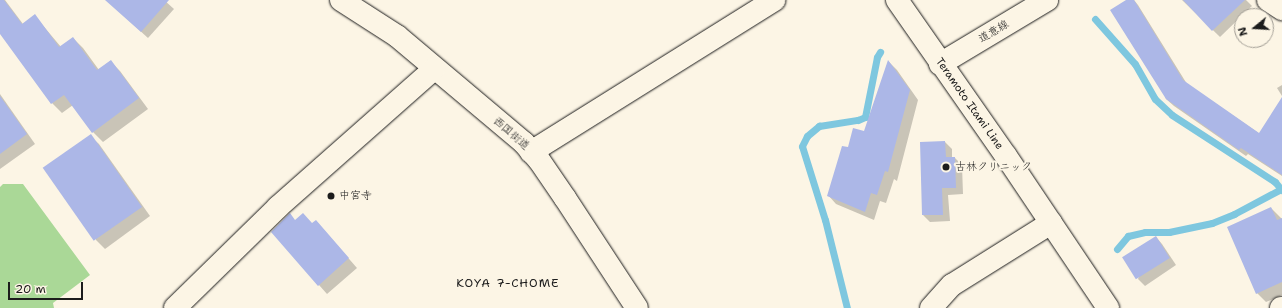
<!DOCTYPE html>
<meta charset="utf-8">
<style>
body{margin:0}
#map{position:relative;width:1282px;height:308px;overflow:hidden;background:#fcf5e5;font-family:"Shantell Sans","Klee One",sans-serif}
div>[style]{position:absolute}
.green>*{inset:0;background:#aad897}
.shadow>*{inset:0;background:#0003}
.stream>*{height:7px;margin:-3.5px;padding:0 3.5px;transform-origin:3.5px;border-radius:3.5px;background:#7ec7df}
.building>*{inset:0;background:#acb7e7;transform-origin:0 0}
.roads{filter:drop-shadow(0 0 1px #1c1c1c) drop-shadow(0 0 1px #1c1c1c)}
.minor>*{height:22px;margin:-11px;padding:0 11px;transform-origin:11px;border-radius:11px;background:#fcf5e5}
.tertiary>*{height:22px;margin:-11px;padding:0 11px;transform-origin:11px;border-radius:11px;background:#fcf5e5}
.secondary>*{height:22px;margin:-11px;padding:0 11px;transform-origin:11px;border-radius:11px;background:#fcf5e5}
.dots>*{width:11px;height:11px;translate:-50% -50%;box-sizing:border-box;border:2px solid #fcf5e5;border-radius:50%}
span{translate:-50% -50%;white-space:nowrap;text-align:center;line-height:1.15;-webkit-text-stroke:4px #fcf5e5;paint-order:stroke}
.street-label{font-size:11px;color:#1c1c1c}
.poi-label{font-size:11px;color:#1c1c1c}
.left{translate:0 -50%;text-align:left}
.neighbourhood-label{font-size:12px;color:#1c1c1c;letter-spacing:1px}
.north{position:absolute;left:1234px;top:8px;width:40px;height:40px;box-sizing:border-box;background:#fcf5e5;border:1px solid #a29e95;border-radius:50%;rotate:252deg;font-size:11px;font-weight:700;line-height:16px;text-align:center;color:#1c1c1c}
.north::after{content:'';display:block;margin:auto;width:14px;height:18px;background:#1c1c1c;clip-path:polygon(50% 0,100% 100%,50% 72%,0 100%)}
.scale{position:absolute;left:8px;top:282px;width:75px;height:18px;box-sizing:border-box;border:2px solid #1c1c1c;border-top:0;padding-left:5px;font-size:12px;line-height:14px;white-space:nowrap;color:#1c1c1c;-webkit-text-stroke:3px #fcf5e5;paint-order:stroke}
</style>
<div id="map">
<div class="green">
<div style="clip-path:polygon(3px 184px,23px 184px,90px 275px,53px 303px,54px 308px,0 308px,0 187px)"></div>
</div>
<div class="shadow">
<div style="clip-path:polygon(0 0,5px 0,23px 24px,35px 16px,61px 47px,73px 38px,83px 48px,99px 70px,110px 61px,120px 71px,148px 109px,103px 142px,93px 132px,73px 105px,62px 113px,52px 103px,0 32px)"></div>
<div style="clip-path:polygon(106px 0,164px 0,174px 9px,148px 38px)"></div>
<div style="clip-path:polygon(1128px 0,1134px 0,1138px 5px,1187px 84px,1260px 134px,1282px 99px,1282px 176px,1248px 154px,1246px 156px,1174px 106px,1166px 99px)"></div>
<div style="clip-path:polygon(1182px 0,1246px 0,1252px 6px,1220px 37px)"></div>
<div style="clip-path:polygon(889px 62px,897px 70px,918px 100px,897px 181px,894px 179px,886px 203px,880px 201px,874px 220px,836px 204px,828px 195px,848px 149px,865px 132px)"></div>
<div style="clip-path:polygon(1282px 85px,1282px 96px,1277px 88px)"></div>
<div style="clip-path:polygon(0 94px,35px 144px,0 169px)"></div>
<div style="clip-path:polygon(90px 136px,99px 144px,150px 216px,105px 249px,96px 240px)"></div>
<div style="clip-path:polygon(945px 142px,952px 149px,952px 158px,955px 158px,962px 165px,963px 194px,948px 195px,950px 221px,930px 222px,923px 215px)"></div>
<div style="clip-path:polygon(1271px 208px,1282px 219px,1282px 295px,1266px 302px,1257px 293px)"></div>
<div style="clip-path:polygon(295px 221px,313px 224px,316px 221px,357px 268px,327px 294px,319px 285px)"></div>
<div style="clip-path:polygon(1156px 237px,1162px 244px,1176px 265px,1145px 286px,1138px 279px)"></div>
</div>
<div class="stream">
<div style="left:1095px;top:19px;width:60px;rotate:48.4deg"></div>
<div style="left:1135px;top:64px;width:40px;rotate:60.3deg"></div>
<div style="left:1155px;top:99px;width:23px;rotate:43deg"></div>
<div style="left:1172px;top:115px;width:123px;rotate:33deg"></div>
<div style="left:1275px;top:182px;width:11px;rotate:49deg"></div>
<div style="left:1117px;top:249px;width:17px;rotate:-50deg"></div>
<div style="left:1128px;top:236px;width:17px;rotate:-13deg"></div>
<div style="left:1145px;top:232px;width:24px"></div>
<div style="left:1169px;top:232px;width:44px;rotate:-11.8deg"></div>
<div style="left:1212px;top:223px;width:24px;rotate:-22deg"></div>
<div style="left:1234px;top:214px;width:53px;rotate:-28deg"></div>
<div style="left:847px;top:308px;width:91px;rotate:-104deg"></div>
<div style="left:825px;top:220px;width:77px;rotate:-107.3deg"></div>
<div style="left:802px;top:146px;width:11px;rotate:-63deg"></div>
<div style="left:807px;top:136px;width:16px;rotate:-40deg"></div>
<div style="left:819px;top:126px;width:39px;rotate:-9deg"></div>
<div style="left:858px;top:120px;width:8px;rotate:-23deg"></div>
<div style="left:865px;top:117px;width:61px;rotate:-78.7deg"></div>
<div style="left:877px;top:57px;width:6px;rotate:-59deg"></div>
</div>
<div class="building">
<div style="clip-path:polygon(0 0,4px 0,22px 24px,35px 14px,59px 47px,73px 37px,97px 70px,111px 60px,139px 98px,92px 133px,64px 95px,51px 104px,0 34px)"></div>
<div style="clip-path:polygon(105px 0,169px 0,141px 32px)"></div>
<div style="clip-path:polygon(1126px 0,1134px 0,1183px 80px,1259px 133px,1282px 97px,1282px 175px,1241px 148px,1239px 150px,1166px 99px,1110px 10px)"></div>
<div style="clip-path:polygon(1183px 0,1245px 0,1212px 31px)"></div>
<div style="clip-path:polygon(888px 60px,910px 90px,888px 172px,885px 171px,877px 195px,871px 193px,865px 212px,827px 196px,842px 146px,848px 147px,853px 128px,864px 131px)"></div>
<div style="clip-path:polygon(0 96px,27px 134px,0 154px)"></div>
<div style="left:91px;top:134px;width:89px;height:59px;rotate:55deg"></div>
<div style="clip-path:polygon(945px 141px,946px 157px,955px 157px,956px 188px,942px 188px,943px 215px,922px 215px,920px 142px)"></div>
<div style="clip-path:polygon(1271px 207px,1277px 220px,1282px 218px,1282px 282px,1256px 294px,1227px 227px)"></div>
<div style="clip-path:polygon(290px 213px,295px 220px,303px 213px,312px 223px,316px 220px,349px 258px,318px 286px,271px 232px)"></div>
<div style="left:1156px;top:236px;width:26px;height:40px;rotate:58deg"></div>
</div>
<div class="roads">
<div class="minor">
<div style="left:341px;top:0;width:67px;rotate:32.7deg"></div>
<div style="left:397px;top:36px;width:166px;rotate:40.1deg"></div>
<div style="left:524px;top:143px;width:23px;rotate:49deg"></div>
<div style="left:539px;top:160px;width:46px;rotate:55.6deg"></div>
<div style="left:565px;top:198px;width:131px;rotate:56.8deg"></div>
<div style="left:1268px;top:0;width:17px;rotate:33deg"></div>
<div style="left:531px;top:152px;width:287px;rotate:-32deg"></div>
<div style="left:175px;top:308px;width:144px;rotate:-44.4deg"></div>
<div style="left:278px;top:207px;width:208px;rotate:-41.5deg"></div>
<div style="left:931px;top:308px;width:31px;rotate:-48deg"></div>
<div style="left:952px;top:285px;width:117px;rotate:-32.1deg"></div>
<div style="left:1281px;top:308px;width:1px"></div>
</div>
<div class="tertiary">
<div style="left:940px;top:64px;width:125px;rotate:-30.9deg"></div>
</div>
<div class="secondary">
<div style="left:897px;top:0;width:190px;rotate:55.1deg"></div>
<div style="left:1006px;top:156px;width:183px;rotate:56.1deg"></div>
</div>
</div>
<div class="dots">
<div style="left:946px;top:167px;background:#1c1c1c"></div>
<div style="left:331px;top:196px;background:#1c1c1c"></div>
</div>
<div class="street-label">
<span style="left:994px;top:32px;rotate:-31deg">道意線</span>
<span style="left:969px;top:104px;rotate:55deg">Teramoto Itami Line</span>
<span style="left:511px;top:134px;rotate:41deg">西国街道</span>
</div>
<div class="poi-label">
<span class="left" style="left:955px;top:167px">古林クリニック</span>
<span class="left" style="left:339px;top:196px">中宮寺</span>
</div>
<div class="neighbourhood-label">
<span style="left:508px;top:284px">KOYA 7-CHOME</span>
</div>
<div class="north">N</div>
<div class="scale">20 m</div>
</div>
